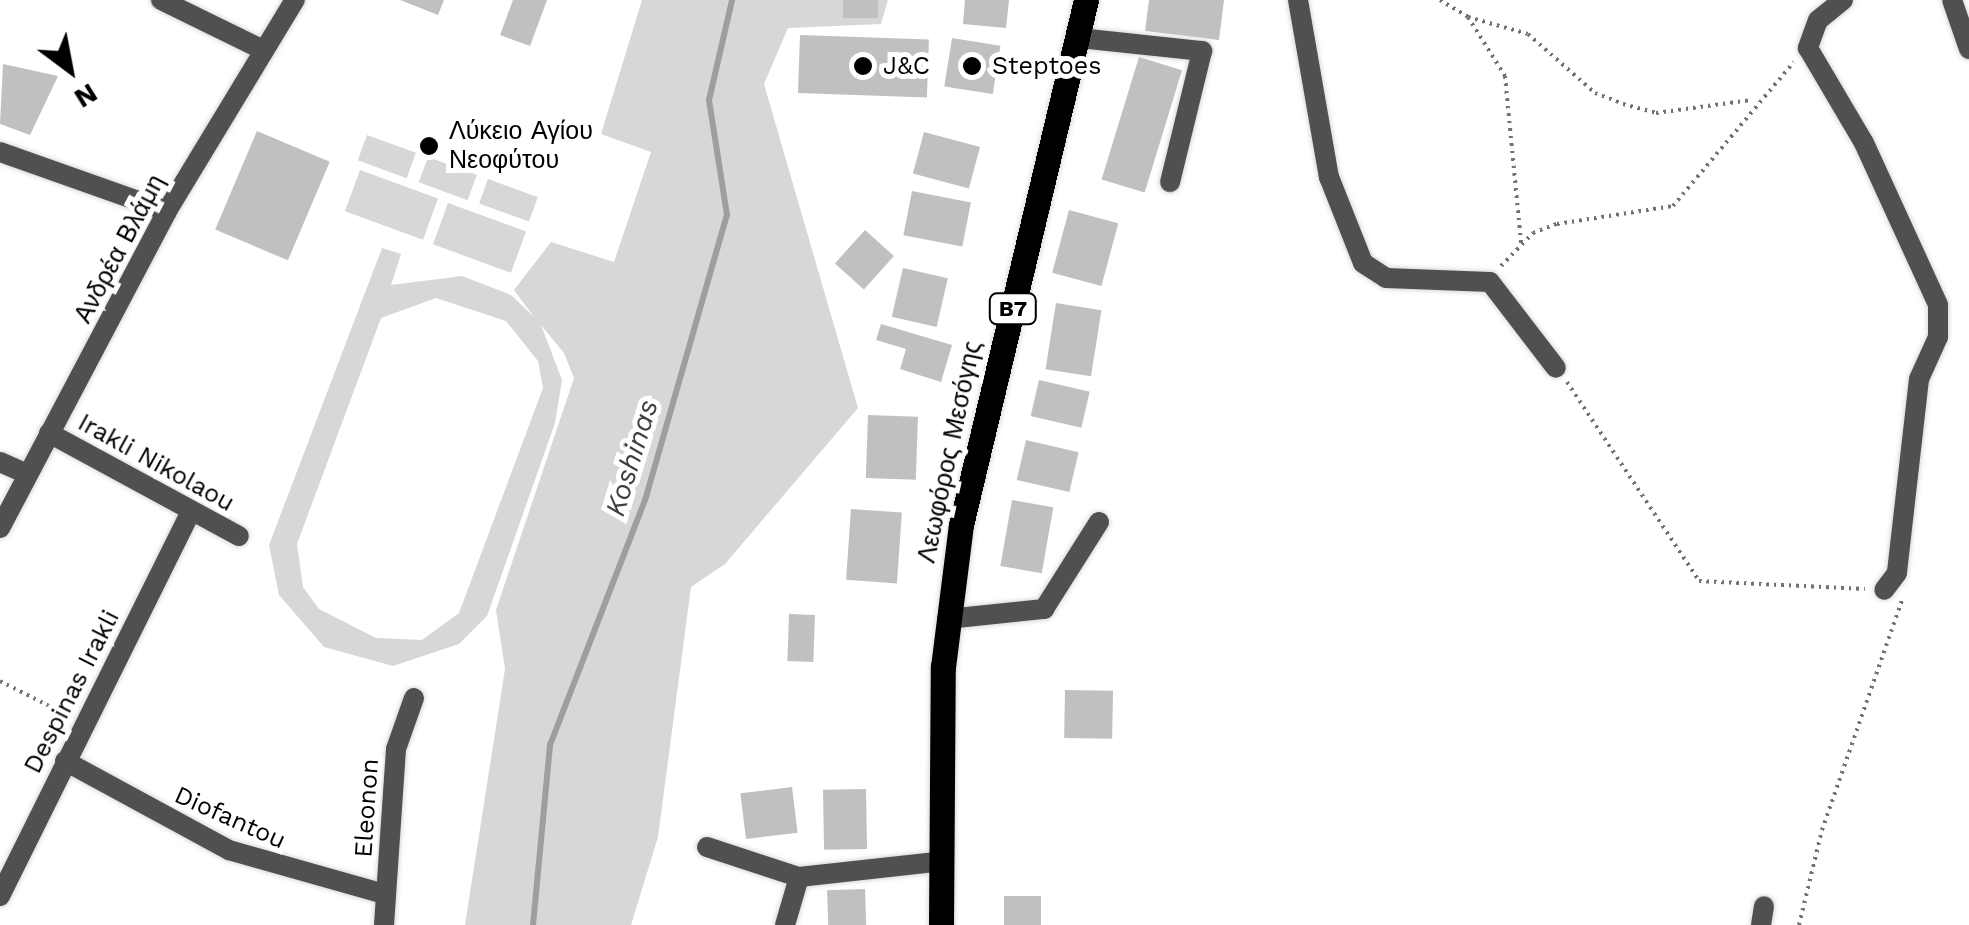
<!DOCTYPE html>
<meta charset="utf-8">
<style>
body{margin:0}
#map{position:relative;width:1969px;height:925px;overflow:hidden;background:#fff;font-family:"Work Sans",sans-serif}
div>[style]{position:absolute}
.green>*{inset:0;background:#d7d7d7;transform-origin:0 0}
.stream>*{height:6px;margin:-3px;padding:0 3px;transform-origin:3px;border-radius:3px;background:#9e9e9e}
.building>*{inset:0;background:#c0c0c0;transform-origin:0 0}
.path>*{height:4px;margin-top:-2px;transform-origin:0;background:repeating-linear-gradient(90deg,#727272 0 2.5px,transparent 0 7.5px)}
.roads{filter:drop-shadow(0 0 2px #dbdbdb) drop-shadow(0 0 2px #dbdbdb)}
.minor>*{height:20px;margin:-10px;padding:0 10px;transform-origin:10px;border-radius:10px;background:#505050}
.major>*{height:25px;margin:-12.5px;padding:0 12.5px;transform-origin:12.5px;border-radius:12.5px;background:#000}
.dots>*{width:28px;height:28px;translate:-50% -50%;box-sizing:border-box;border:5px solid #fff;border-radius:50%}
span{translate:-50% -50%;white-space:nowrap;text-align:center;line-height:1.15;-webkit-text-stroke:10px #fff;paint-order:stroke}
.shield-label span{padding:2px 8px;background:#fff;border:2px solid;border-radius:8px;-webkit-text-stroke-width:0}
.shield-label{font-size:22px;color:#000;font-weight:700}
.poi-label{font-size:25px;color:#000}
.left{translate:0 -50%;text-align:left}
.street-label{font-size:25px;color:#000}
.water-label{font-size:28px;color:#3f3f3f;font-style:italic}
.north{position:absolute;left:20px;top:20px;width:100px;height:100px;-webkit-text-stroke:8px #fff;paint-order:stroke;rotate:148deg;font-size:28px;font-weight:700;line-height:40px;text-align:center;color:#000}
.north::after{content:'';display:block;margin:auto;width:35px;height:45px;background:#000;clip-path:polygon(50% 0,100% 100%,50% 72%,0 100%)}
</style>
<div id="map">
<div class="green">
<div style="clip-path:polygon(evenodd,642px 0,888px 0,881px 24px,788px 28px,764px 84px,858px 408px,725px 564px,691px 587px,658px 837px,631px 925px,465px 925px,505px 669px,496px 610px,574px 378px,564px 353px,541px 325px,562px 380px,555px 423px,487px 616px,459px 644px,393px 666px,324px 647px,279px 595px,269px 545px,382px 248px,401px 254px,391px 285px,462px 276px,511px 295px,534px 317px,514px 290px,551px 242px,614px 262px,651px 152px,601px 134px,642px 0,436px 298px,506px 321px,538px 361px,543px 388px,459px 613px,422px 640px,376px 638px,319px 609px,303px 587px,297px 544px,381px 318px,436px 298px)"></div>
<div style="left:367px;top:135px;width:52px;height:27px;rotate:20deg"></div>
<div style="left:428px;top:157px;width:52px;height:27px;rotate:20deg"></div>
<div style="left:360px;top:170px;width:83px;height:44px;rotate:20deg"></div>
<div style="left:488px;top:179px;width:53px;height:26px;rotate:20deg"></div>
<div style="left:448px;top:203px;width:83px;height:44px;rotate:20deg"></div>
</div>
<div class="stream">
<div style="left:533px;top:925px;width:181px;rotate:-84.6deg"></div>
<div style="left:550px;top:745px;width:266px;rotate:-68.8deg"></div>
<div style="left:646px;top:497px;width:293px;rotate:-74deg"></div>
<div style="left:727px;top:215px;width:116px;rotate:-98.9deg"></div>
<div style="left:709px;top:100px;width:103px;rotate:-77deg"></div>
</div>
<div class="building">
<div style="clip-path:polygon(400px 0,444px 0,438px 15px)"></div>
<div style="clip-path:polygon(513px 0,547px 0,530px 46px,500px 35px)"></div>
<div style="left:843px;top:0;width:35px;height:18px"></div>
<div style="clip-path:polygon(965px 0,1009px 0,1006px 28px,963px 24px)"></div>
<div style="clip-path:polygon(1149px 0,1224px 0,1219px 40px,1145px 31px)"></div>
<div style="left:800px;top:35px;width:129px;height:58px;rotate:2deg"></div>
<div style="left:952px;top:38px;width:49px;height:49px;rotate:9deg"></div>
<div style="left:1139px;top:57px;width:45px;height:128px;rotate:17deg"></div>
<div style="clip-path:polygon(3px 64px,58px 76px,30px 135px,0 124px)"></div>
<div style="left:257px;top:131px;width:79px;height:107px;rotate:23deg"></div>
<div style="left:924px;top:132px;width:58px;height:43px;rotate:15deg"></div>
<div style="left:912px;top:191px;width:60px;height:45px;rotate:11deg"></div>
<div style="left:1069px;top:210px;width:51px;height:65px;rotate:15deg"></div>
<div style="left:865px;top:230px;width:39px;height:45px;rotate:42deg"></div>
<div style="left:903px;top:268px;width:46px;height:50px;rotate:13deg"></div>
<div style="left:1056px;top:303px;width:46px;height:67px;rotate:9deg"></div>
<div style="clip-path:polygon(881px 324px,952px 345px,941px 382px,900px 369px,906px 349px,876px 340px)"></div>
<div style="left:1039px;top:380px;width:52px;height:37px;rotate:13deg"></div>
<div style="left:868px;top:415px;width:50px;height:63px;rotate:2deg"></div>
<div style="left:1026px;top:440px;width:54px;height:41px;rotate:13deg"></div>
<div style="left:1012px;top:500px;width:42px;height:67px;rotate:10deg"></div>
<div style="left:851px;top:509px;width:51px;height:71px;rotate:4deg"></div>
<div style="left:789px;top:614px;width:26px;height:47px;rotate:2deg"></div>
<div style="left:1065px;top:690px;width:48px;height:48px;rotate:1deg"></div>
<div style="left:792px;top:787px;width:46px;height:52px;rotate:83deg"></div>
<div style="left:866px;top:789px;width:60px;height:43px;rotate:89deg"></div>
<div style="left:865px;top:889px;width:36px;height:38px;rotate:88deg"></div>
<div style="left:1004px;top:896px;width:37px;height:29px"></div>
</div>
<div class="path">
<div style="left:1440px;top:0;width:33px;rotate:31deg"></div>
<div style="left:1468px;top:17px;width:70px;rotate:57.9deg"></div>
<div style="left:1505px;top:76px;width:168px;rotate:84.5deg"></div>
<div style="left:1468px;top:17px;width:62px;rotate:15.8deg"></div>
<div style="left:1528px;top:34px;width:89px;rotate:41.4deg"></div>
<div style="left:1595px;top:93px;width:30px;rotate:21deg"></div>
<div style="left:1623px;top:104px;width:34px;rotate:15deg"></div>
<div style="left:1656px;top:113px;width:96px;rotate:-7.8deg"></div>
<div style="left:1501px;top:266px;width:46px;rotate:-45.9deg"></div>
<div style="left:1533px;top:233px;width:26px;rotate:-21deg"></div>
<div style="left:1557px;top:224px;width:117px;rotate:-8.8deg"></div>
<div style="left:1673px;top:206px;width:188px;rotate:-50deg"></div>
<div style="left:1567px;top:382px;width:239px;rotate:56.4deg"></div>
<div style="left:1699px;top:581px;width:166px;rotate:2.8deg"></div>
<div style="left:0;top:681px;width:75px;rotate:26.9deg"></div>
<div style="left:1799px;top:925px;width:98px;rotate:-76.4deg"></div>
<div style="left:1822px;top:830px;width:246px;rotate:-70.8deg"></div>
</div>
<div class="roads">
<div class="minor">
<div style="left:161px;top:0;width:109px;rotate:26.1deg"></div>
<div style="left:1298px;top:0;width:180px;rotate:80.1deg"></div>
<div style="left:1329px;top:177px;width:92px;rotate:68.4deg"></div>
<div style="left:1363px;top:263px;width:27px;rotate:33deg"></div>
<div style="left:1386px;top:278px;width:104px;rotate:2.2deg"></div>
<div style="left:1490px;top:282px;width:108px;rotate:52.5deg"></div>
<div style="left:1843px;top:0;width:32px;rotate:141deg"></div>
<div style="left:1818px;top:20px;width:30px;rotate:110deg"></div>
<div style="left:1808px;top:48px;width:110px;rotate:59.5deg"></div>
<div style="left:1864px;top:143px;width:178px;rotate:65.4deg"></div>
<div style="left:1938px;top:305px;width:32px;rotate:90deg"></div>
<div style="left:1938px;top:337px;width:46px;rotate:114.3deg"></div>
<div style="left:1919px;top:379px;width:195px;rotate:96.5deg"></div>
<div style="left:1897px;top:573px;width:21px;rotate:127deg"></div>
<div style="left:1952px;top:0;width:52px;rotate:70.9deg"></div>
<div style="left:1080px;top:38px;width:123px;rotate:6.1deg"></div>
<div style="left:1202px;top:51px;width:135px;rotate:103.7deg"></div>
<div style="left:0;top:152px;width:177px;rotate:19.5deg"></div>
<div style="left:49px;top:433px;width:216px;rotate:28.5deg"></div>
<div style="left:0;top:462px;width:30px;rotate:24deg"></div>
<div style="left:0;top:528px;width:358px;rotate:-62.2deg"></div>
<div style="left:167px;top:211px;width:247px;rotate:-58.8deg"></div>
<div style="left:947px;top:619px;width:98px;rotate:-5.9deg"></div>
<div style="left:1044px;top:609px;width:103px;rotate:-57.7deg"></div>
<div style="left:65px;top:761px;width:187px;rotate:28.5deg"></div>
<div style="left:229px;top:850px;width:162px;rotate:15.8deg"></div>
<div style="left:707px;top:847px;width:97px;rotate:18.1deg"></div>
<div style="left:799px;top:877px;width:145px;rotate:-6.3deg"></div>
<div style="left:0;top:896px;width:430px;rotate:-63.6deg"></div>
<div style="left:384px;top:925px;width:176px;rotate:-86.1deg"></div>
<div style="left:396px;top:749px;width:54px;rotate:-70.6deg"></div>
<div style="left:785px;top:925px;width:50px;rotate:-73.7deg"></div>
<div style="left:1761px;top:925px;width:19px;rotate:-81deg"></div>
</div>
<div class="major">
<div style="left:941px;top:925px;width:258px;rotate:-89.6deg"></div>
<div style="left:943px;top:667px;width:143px;rotate:-82.8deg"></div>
<div style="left:961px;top:525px;width:540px;rotate:-76.61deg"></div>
</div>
</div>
<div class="dots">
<div style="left:863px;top:66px;background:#000"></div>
<div style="left:972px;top:66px;background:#000"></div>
<div style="left:429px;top:146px;background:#000"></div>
</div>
<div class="shield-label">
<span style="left:1013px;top:309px">B7</span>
</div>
<div class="poi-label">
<span class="left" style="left:883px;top:66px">J&amp;C</span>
<span class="left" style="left:992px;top:66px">Steptoes</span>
<span class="left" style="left:449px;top:146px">Λύκειο Αγίου<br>Νεοφύτου</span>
</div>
<div class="street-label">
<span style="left:120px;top:249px;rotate:-62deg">Ανδρέα Βλάμη</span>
<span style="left:950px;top:452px;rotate:-78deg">Λεωφόρος Μεσόγης</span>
<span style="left:156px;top:463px;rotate:29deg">Irakli Nikolaou</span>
<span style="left:72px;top:692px;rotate:-63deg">Despinas Irakli</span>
<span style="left:367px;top:808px;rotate:-86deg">Eleonon</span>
<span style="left:230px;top:818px;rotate:24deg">Diofantou</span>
</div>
<div class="water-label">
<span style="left:632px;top:458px;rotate:-73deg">Koshinas</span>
</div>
<div class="north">N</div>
</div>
